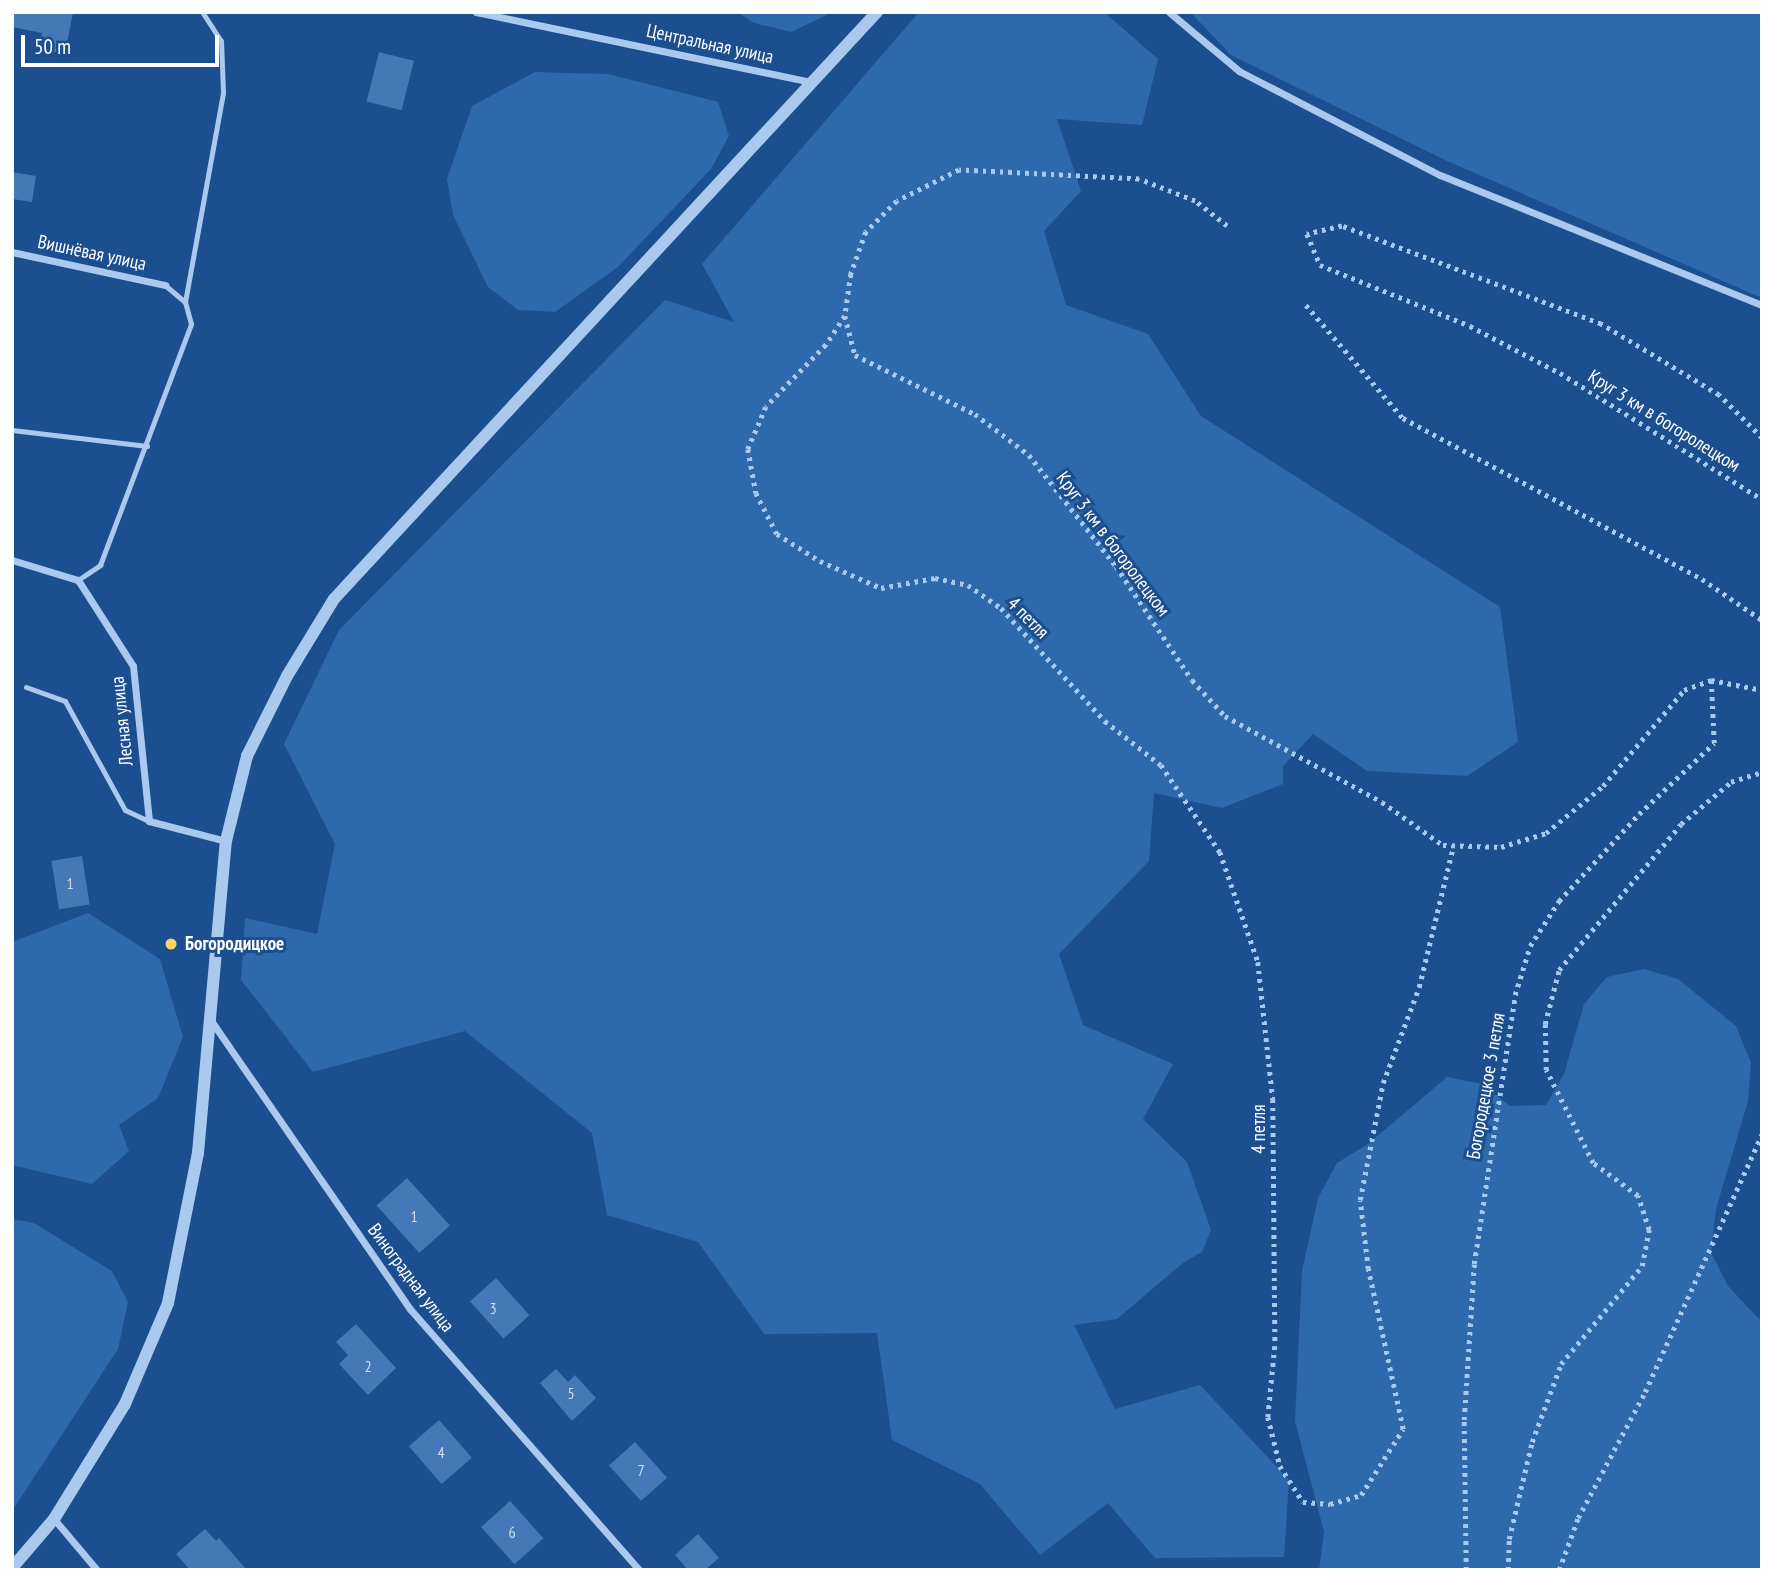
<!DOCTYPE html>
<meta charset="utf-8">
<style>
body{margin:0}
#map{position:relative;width:1774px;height:1582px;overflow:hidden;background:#1b4f8f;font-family:"PT Sans Narrow",sans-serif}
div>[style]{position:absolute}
.green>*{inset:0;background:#2e69ad}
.building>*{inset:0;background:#4478b7;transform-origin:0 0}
.path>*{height:4.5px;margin-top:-2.25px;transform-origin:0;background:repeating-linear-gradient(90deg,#a9c9ee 0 3.5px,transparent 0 8.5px)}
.service>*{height:5px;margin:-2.5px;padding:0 2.5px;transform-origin:2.5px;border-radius:2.5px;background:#a9c9ee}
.minor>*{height:7px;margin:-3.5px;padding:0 3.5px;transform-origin:3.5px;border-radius:3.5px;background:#a9c9ee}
.tertiary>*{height:12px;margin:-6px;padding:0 6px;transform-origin:6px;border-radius:6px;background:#a9c9ee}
.dots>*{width:19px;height:19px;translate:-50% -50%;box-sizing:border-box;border:4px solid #1b4f8f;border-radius:50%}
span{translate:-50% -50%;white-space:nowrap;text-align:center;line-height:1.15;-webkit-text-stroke:6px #1b4f8f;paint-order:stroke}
.number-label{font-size:16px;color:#d0dded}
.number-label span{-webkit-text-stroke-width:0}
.street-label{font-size:19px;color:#fff}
.poi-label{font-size:19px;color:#fff;font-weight:700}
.left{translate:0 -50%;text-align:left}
.frame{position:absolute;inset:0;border:14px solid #fff;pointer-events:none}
.scale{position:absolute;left:21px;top:35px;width:198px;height:32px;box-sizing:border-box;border:4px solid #fff;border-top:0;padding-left:9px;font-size:21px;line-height:24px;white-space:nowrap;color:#fff;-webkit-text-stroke:5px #1b4f8f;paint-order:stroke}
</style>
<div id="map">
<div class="green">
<div style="clip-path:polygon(737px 12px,833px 12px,791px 32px,754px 23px)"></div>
<div style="clip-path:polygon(919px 12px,1104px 12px,1158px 59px,1142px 125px,1057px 119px,1081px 191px,1044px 231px,1066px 305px,1148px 334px,1201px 416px,1500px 607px,1518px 742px,1467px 776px,1367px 771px,1313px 734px,1283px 766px,1283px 784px,1222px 808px,1154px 793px,1149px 861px,1059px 954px,1083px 1025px,1173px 1064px,1143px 1119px,1187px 1162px,1211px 1230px,1202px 1252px,1184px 1262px,1117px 1319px,1074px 1325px,1115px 1409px,1200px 1385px,1289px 1480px,1284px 1557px,1155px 1558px,1108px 1503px,1040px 1555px,980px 1484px,892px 1440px,877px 1333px,764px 1334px,698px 1242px,607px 1215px,592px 1133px,465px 1031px,313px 1072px,241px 980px,245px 918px,317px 934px,335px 844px,284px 744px,339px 630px,665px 300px,734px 322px,702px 264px)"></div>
<div style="clip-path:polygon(1190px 12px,1762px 12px,1762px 298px,1445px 160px,1231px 55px)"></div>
<div style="clip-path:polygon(535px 72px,608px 74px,718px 102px,729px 136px,711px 169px,618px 267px,555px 312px,518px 310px,488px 287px,453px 215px,447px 179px,472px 106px)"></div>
<div style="clip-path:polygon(88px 913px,160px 959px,183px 1037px,158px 1098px,119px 1125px,129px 1151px,92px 1184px,12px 1165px,12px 942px)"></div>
<div style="clip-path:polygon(1644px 969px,1678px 979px,1736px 1026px,1751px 1063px,1748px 1101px,1716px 1209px,1711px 1252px,1728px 1286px,1762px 1322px,1762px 1570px,1319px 1570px,1324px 1532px,1295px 1421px,1302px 1271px,1318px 1198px,1337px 1163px,1368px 1144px,1447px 1077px,1482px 1084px,1510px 1106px,1546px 1105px,1564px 1074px,1584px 1004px,1607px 977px)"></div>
<div style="clip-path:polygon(12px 1219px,34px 1223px,112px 1271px,128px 1302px,118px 1349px,12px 1511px)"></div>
</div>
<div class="building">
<div style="clip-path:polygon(12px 12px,73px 12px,65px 54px,39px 49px,42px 33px,12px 27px)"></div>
<div style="left:379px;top:52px;width:36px;height:51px;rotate:14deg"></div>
<div style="clip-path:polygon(12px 172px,36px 176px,32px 202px,12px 199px)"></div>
<div style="left:82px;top:856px;width:49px;height:31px;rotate:81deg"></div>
<div style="left:407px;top:1178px;width:64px;height:41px;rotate:48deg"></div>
<div style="left:496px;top:1278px;width:50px;height:35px;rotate:48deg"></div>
<div style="clip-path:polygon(356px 1324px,396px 1368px,368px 1395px,339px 1364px,348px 1355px,336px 1342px)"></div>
<div style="clip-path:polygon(556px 1369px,568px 1382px,575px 1375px,596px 1398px,572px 1421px,540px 1383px)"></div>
<div style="left:439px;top:1420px;width:50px;height:40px;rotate:49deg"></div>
<div style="left:635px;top:1442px;width:48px;height:35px;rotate:48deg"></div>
<div style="left:510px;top:1501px;width:50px;height:39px;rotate:48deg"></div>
<div style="clip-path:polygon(205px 1529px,216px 1541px,219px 1538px,247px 1570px,190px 1570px,176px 1554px)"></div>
<div style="clip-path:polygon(698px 1534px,719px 1558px,705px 1570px,688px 1570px,675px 1555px)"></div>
</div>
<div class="path">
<div style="left:1227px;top:226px;width:41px;rotate:-142deg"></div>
<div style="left:1195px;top:201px;width:60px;rotate:-158.6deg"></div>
<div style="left:1139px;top:179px;width:180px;rotate:-177.1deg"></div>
<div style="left:959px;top:170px;width:69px;rotate:153.4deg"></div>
<div style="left:897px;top:201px;width:44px;rotate:135deg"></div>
<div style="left:866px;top:232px;width:45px;rotate:109.7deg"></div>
<div style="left:851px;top:274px;width:42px;rotate:98.1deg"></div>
<div style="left:845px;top:316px;width:40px;rotate:75.6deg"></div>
<div style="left:855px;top:355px;width:134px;rotate:26.2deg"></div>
<div style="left:975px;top:414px;width:68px;rotate:37.2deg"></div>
<div style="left:1029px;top:455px;width:141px;rotate:51.9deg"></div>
<div style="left:1116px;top:566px;width:137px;rotate:56.3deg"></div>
<div style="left:1192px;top:680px;width:49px;rotate:47.5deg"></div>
<div style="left:1225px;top:716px;width:179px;rotate:28.7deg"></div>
<div style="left:1382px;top:802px;width:75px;rotate:35.2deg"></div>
<div style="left:1443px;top:845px;width:58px;rotate:2deg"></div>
<div style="left:1501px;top:847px;width:47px;rotate:-17.3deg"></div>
<div style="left:1546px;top:833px;width:74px;rotate:-39.5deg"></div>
<div style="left:1603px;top:786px;width:126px;rotate:-49.8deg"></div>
<div style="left:1684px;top:690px;width:29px;rotate:-20deg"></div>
<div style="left:1711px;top:680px;width:52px;rotate:11.1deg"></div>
<div style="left:1306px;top:305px;width:149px;rotate:49.4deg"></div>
<div style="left:1403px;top:418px;width:340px;rotate:28.3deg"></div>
<div style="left:1702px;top:579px;width:73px;rotate:34.3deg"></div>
<div style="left:845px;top:316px;width:35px;rotate:123deg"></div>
<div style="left:826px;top:345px;width:86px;rotate:134.1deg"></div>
<div style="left:766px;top:407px;width:46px;rotate:113.2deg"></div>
<div style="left:748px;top:449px;width:45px;rotate:79.7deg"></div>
<div style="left:756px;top:493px;width:46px;rotate:62.9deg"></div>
<div style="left:777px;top:534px;width:51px;rotate:32.1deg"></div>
<div style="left:820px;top:561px;width:67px;rotate:23.9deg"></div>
<div style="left:881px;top:588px;width:55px;rotate:-10.5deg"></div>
<div style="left:935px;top:578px;width:34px;rotate:12deg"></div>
<div style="left:968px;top:585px;width:40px;rotate:34.9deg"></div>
<div style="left:1001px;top:608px;width:154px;rotate:47.4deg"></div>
<div style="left:1105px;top:721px;width:71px;rotate:38.2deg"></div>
<div style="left:1161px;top:765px;width:105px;rotate:55.9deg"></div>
<div style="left:1220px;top:852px;width:116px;rotate:70.9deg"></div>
<div style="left:1258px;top:962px;width:138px;rotate:83.8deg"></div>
<div style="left:1273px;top:1099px;width:247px;rotate:89.5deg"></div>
<div style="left:1275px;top:1346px;width:71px;rotate:95.6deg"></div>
<div style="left:1268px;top:1417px;width:50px;rotate:76.2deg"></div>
<div style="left:1280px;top:1466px;width:43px;rotate:57.4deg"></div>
<div style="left:1303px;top:1502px;width:27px;rotate:4deg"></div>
<div style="left:1330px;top:1504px;width:32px;rotate:-16deg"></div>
<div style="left:1361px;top:1495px;width:78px;rotate:-57.5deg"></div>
<div style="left:1403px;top:1429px;width:164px;rotate:-102.3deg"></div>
<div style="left:1368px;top:1269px;width:69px;rotate:-96.6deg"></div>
<div style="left:1360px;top:1200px;width:119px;rotate:-78.9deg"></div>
<div style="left:1383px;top:1083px;width:103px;rotate:-69.4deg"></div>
<div style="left:1419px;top:987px;width:144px;rotate:-76.3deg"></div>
<div style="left:1762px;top:438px;width:61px;rotate:-135deg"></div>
<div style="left:1719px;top:395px;width:138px;rotate:-149deg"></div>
<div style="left:1601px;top:324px;width:277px;rotate:-159.3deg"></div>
<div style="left:1342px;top:226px;width:36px;rotate:167deg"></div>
<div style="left:1307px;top:234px;width:34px;rotate:67deg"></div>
<div style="left:1320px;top:265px;width:162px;rotate:22.1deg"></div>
<div style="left:1470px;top:326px;width:102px;rotate:27.6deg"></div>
<div style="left:1560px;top:373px;width:238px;rotate:32deg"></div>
<div style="left:1466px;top:1570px;width:150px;rotate:-90.8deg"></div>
<div style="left:1464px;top:1420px;width:156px;rotate:-86.3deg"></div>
<div style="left:1474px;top:1264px;width:272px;rotate:-81.3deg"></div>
<div style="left:1515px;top:995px;width:51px;rotate:-73deg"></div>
<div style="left:1530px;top:946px;width:54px;rotate:-57.2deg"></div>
<div style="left:1559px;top:901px;width:118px;rotate:-47.4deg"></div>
<div style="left:1639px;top:814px;width:103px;rotate:-43.4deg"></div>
<div style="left:1714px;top:743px;width:63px;rotate:-92.7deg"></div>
<div style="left:1508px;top:1570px;width:31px;rotate:-88deg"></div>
<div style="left:1509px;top:1539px;width:100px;rotate:-76.7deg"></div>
<div style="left:1532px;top:1442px;width:83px;rotate:-69.6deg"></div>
<div style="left:1561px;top:1364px;width:127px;rotate:-50.4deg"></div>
<div style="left:1642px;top:1266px;width:37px;rotate:-79deg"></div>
<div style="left:1649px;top:1230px;width:36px;rotate:-108deg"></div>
<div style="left:1638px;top:1196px;width:56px;rotate:-143.7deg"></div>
<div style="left:1593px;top:1163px;width:104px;rotate:-116.8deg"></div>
<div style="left:1546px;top:1070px;width:46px;rotate:-91.2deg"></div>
<div style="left:1545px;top:1024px;width:56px;rotate:-75.5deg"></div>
<div style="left:1559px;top:970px;width:190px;rotate:-50.1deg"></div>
<div style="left:1681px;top:824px;width:65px;rotate:-40deg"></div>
<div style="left:1731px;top:782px;width:33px;rotate:-18deg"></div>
<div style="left:1559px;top:1570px;width:55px;rotate:-69.9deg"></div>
<div style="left:1578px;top:1518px;width:143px;rotate:-62deg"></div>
<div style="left:1645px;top:1392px;width:283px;rotate:-65.6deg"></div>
</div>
<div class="service">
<div style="left:185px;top:302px;width:213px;rotate:-79.7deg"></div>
<div style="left:223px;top:92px;width:51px;rotate:-92.2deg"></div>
<div style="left:221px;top:41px;width:35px;rotate:-123deg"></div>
<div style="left:12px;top:430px;width:136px;rotate:6.8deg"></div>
<div style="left:78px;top:580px;width:27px;rotate:-34deg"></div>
<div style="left:100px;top:565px;width:258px;rotate:-69.3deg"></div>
<div style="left:191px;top:324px;width:23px;rotate:-105deg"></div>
<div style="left:185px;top:302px;width:26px;rotate:-140deg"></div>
<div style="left:26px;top:687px;width:41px;rotate:19.7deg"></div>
<div style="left:65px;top:701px;width:124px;rotate:61.2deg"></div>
<div style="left:125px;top:810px;width:26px;rotate:25deg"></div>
</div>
<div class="minor">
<div style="left:476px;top:12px;width:343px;rotate:11.8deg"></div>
<div style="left:1169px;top:12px;width:92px;rotate:40.1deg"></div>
<div style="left:1239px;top:71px;width:226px;rotate:27.4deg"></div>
<div style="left:1440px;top:175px;width:347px;rotate:22deg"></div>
<div style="left:12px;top:252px;width:157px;rotate:12.2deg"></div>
<div style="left:12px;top:560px;width:69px;rotate:16.9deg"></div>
<div style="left:78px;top:580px;width:102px;rotate:57.4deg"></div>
<div style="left:133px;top:666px;width:156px;rotate:84.1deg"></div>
<div style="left:149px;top:821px;width:80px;rotate:14.6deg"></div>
<div style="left:212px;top:1022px;width:349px;rotate:55.4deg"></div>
<div style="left:410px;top:1309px;width:347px;rotate:48.7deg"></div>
<div style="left:54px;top:1519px;width:67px;rotate:49.9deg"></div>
</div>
<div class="tertiary">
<div style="left:12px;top:1568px;width:65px;rotate:-49.4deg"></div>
<div style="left:54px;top:1519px;width:135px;rotate:-58.3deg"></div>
<div style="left:125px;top:1404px;width:110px;rotate:-66.9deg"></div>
<div style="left:168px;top:1303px;width:153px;rotate:-78.7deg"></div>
<div style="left:198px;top:1153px;width:313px;rotate:-84.9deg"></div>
<div style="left:226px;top:841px;width:88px;rotate:-76.1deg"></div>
<div style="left:247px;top:756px;width:89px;rotate:-63.4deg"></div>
<div style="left:287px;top:676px;width:90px;rotate:-58.6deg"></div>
<div style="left:334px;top:599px;width:800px;rotate:-47.23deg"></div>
</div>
<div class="dots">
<div style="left:171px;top:944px;background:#ffd166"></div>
</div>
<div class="number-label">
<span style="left:70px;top:883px">1</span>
<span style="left:414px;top:1216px">1</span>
<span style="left:493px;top:1308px">3</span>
<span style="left:368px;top:1366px">2</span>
<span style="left:571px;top:1393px">5</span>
<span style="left:441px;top:1452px">4</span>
<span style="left:641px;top:1470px">7</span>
<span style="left:512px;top:1532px">6</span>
</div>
<div class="street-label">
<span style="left:710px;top:44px;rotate:12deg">Центральная улица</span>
<span style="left:92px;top:253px;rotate:12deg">Вишнёвая улица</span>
<span style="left:1664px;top:421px;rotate:32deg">Круг 3 км в богоролецком</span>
<span style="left:1113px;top:544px;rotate:53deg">Круг 3 км в богоролецком</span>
<span style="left:1028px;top:618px;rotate:45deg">4 петля</span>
<span style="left:122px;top:721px;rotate:-96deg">Лесная улица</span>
<span style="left:1486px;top:1086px;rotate:-80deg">Богородецкое 3 петля</span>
<span style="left:1259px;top:1129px;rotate:-90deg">4 петля</span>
<span style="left:411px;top:1278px;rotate:53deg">Виноградная улица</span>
</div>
<div class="poi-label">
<span class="left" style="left:185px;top:944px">Богородицкое</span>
</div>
<div class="frame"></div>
<div class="scale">50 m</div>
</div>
